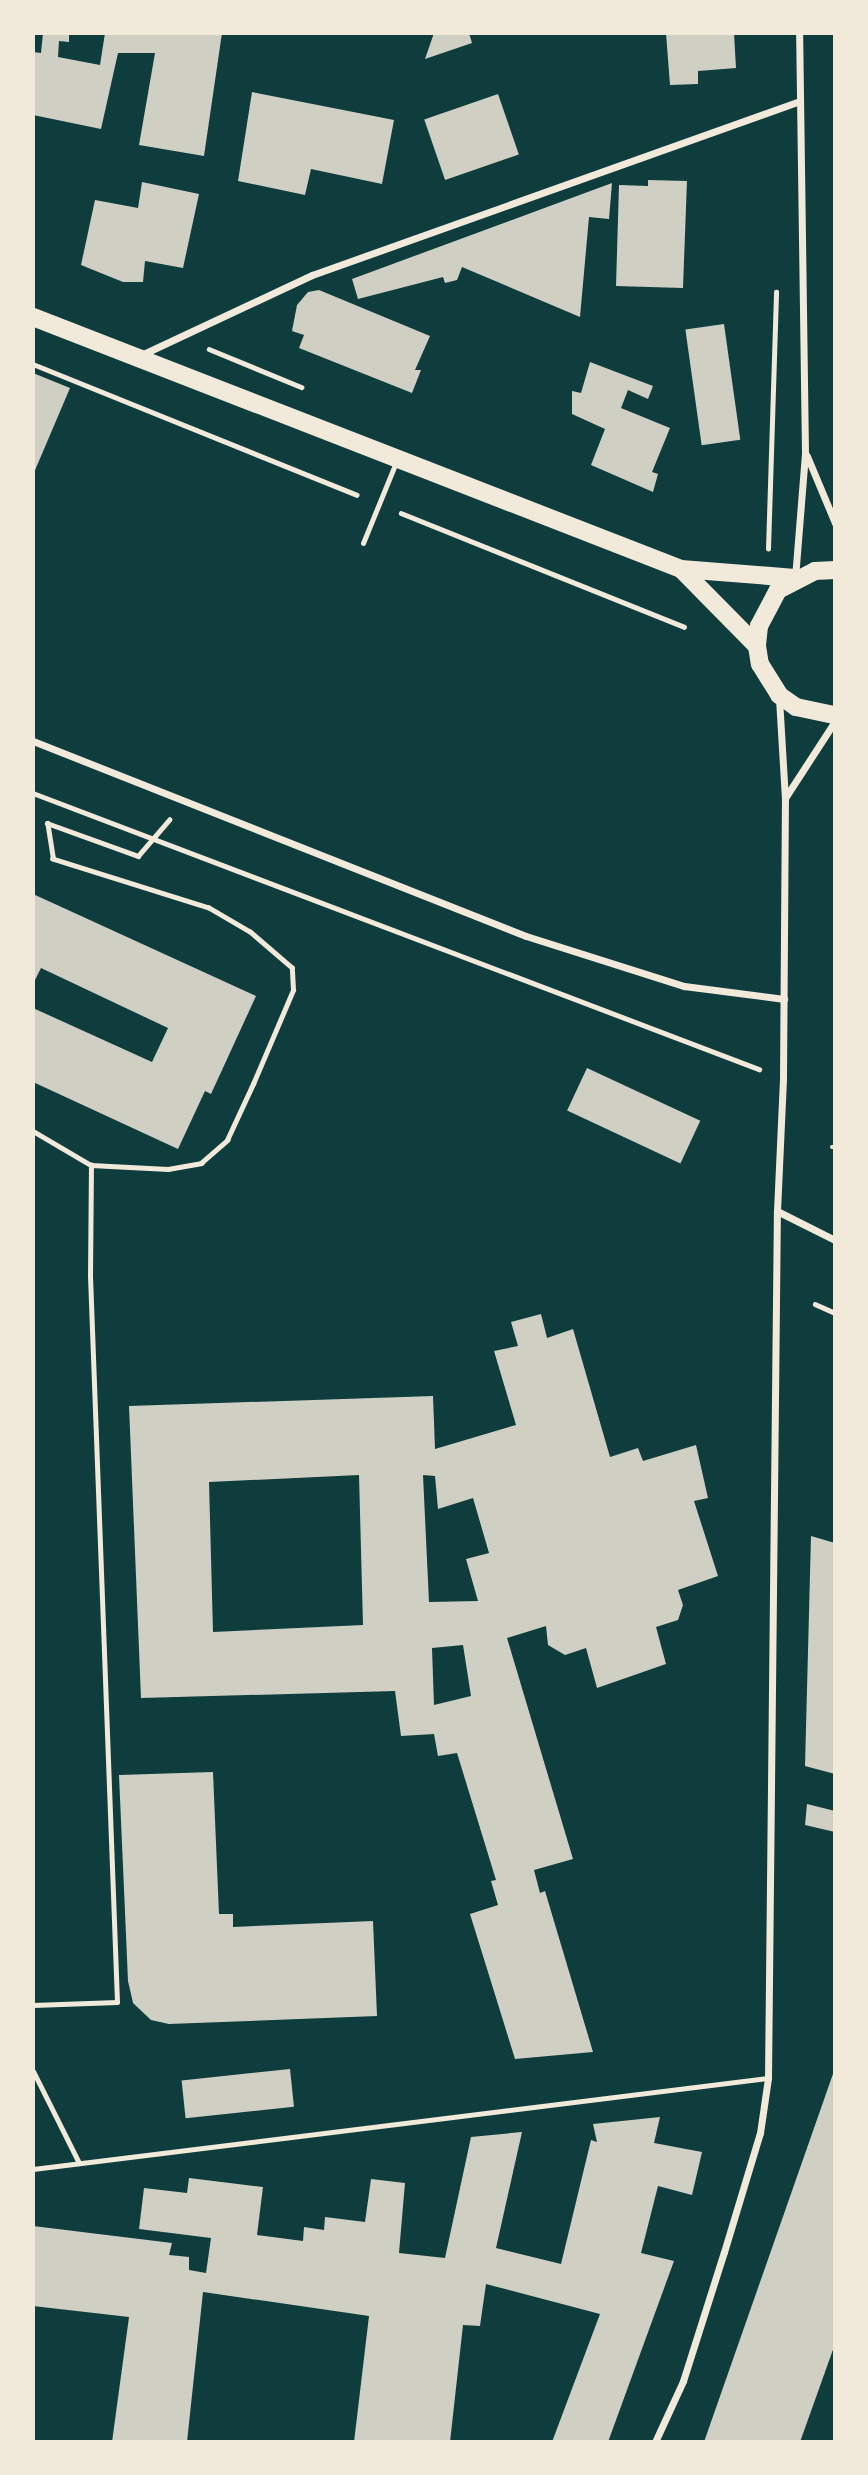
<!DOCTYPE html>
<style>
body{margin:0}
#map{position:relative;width:868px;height:2475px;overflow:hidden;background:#0f3d3e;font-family:"Crimson Pro",serif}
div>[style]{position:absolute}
.building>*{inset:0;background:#cfcfc3;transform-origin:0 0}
.path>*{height:4.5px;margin:-2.25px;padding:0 2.25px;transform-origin:2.25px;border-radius:2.25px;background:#f1e9da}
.service>*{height:5px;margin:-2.5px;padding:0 2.5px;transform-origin:2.5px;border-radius:2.5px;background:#f1e9da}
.minor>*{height:7px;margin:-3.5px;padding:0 3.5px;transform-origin:3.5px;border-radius:3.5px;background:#f1e9da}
.primary>*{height:18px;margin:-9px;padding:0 9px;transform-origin:9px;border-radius:9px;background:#f1e9da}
span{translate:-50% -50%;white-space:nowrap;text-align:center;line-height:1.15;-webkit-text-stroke:7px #f1e9da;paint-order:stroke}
.frame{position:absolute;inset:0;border:35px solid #f1e9da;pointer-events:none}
</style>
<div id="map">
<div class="building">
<div style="clip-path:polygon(43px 33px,69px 33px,69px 42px,59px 41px,58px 57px,100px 65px,105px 33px,222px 33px,204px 156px,139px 145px,155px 53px,118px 53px,101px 129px,33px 115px,33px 52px,41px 53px)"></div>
<div style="clip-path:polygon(434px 33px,469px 33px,472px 43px,425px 59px)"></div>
<div style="clip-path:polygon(666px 33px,734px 33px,736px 68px,698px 71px,698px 84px,670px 85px)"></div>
<div style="clip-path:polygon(252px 92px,394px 120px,382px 184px,311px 169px,305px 195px,238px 181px)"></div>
<div style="left:498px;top:94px;width:64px;height:78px;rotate:71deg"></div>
<div style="clip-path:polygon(648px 180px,687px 181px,683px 288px,616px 286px,619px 185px,648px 186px)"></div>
<div style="clip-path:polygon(142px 182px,199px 194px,183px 268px,145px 261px,143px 282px,123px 282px,81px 265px,95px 200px,138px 208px)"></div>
<div style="clip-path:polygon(612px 183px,609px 219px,589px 217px,580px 317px,462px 267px,457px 280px,445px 283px,443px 277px,358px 299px,352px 279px)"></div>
<div style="clip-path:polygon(319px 290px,430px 336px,415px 370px,421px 370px,412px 393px,299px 348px,304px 335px,292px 331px,297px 305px,308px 292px)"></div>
<div style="left:724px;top:324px;width:117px;height:39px;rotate:82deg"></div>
<div style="clip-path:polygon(590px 362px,653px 386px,648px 399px,628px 390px,621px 408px,670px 428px,652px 472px,658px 474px,653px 492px,591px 465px,605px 429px,572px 414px,572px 391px,581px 393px)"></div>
<div style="clip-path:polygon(33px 373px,70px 388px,33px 475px)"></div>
<div style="clip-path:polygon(33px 894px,256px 996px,211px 1094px,205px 1091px,178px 1149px,33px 1082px,33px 1008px,152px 1062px,168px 1028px,41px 968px,33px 984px)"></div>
<div style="left:587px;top:1068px;width:125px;height:47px;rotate:25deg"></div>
<div style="clip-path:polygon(evenodd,541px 1314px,547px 1338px,573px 1329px,610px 1457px,638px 1448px,643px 1461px,696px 1445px,708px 1498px,694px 1501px,718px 1576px,678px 1590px,683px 1605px,678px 1620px,656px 1627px,666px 1664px,597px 1688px,586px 1648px,565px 1655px,548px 1645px,546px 1626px,507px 1638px,573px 1859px,534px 1870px,540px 1893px,545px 1891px,593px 2052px,515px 2059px,470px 1914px,498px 1905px,491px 1881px,496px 1880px,457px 1753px,438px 1756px,434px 1734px,401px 1736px,395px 1691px,141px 1698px,129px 1406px,433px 1396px,435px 1449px,516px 1425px,494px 1351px,518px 1346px,511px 1322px,541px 1314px,359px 1475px,363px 1625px,213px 1632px,209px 1482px,359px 1475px,541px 1314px,423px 1475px,435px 1476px,438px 1509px,473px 1498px,489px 1553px,466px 1559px,478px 1601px,429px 1602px,423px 1475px,541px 1314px,463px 1645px,471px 1696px,434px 1705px,432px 1648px,463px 1645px)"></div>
<div style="clip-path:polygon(811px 1536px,835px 1543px,835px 1774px,805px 1766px)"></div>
<div style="clip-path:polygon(213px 1772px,219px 1914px,233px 1914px,233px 1927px,373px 1921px,377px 2016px,169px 2024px,151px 2020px,133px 2003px,128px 1981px,119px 1775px)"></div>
<div style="clip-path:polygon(807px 1804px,835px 1811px,835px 1832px,805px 1825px)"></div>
<div style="left:290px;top:2069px;width:38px;height:109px;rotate:84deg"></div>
<div style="clip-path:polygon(834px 2071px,835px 2344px,800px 2442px,704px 2442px)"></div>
<div style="clip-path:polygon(660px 2117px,654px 2143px,702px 2152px,692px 2195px,658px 2186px,641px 2253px,674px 2261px,608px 2442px,552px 2442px,600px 2314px,486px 2284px,480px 2326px,463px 2325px,450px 2442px,354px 2442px,369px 2316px,203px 2292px,187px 2442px,112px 2442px,129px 2317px,33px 2306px,33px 2226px,172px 2243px,169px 2255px,189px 2257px,189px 2270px,206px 2273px,211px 2238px,139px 2229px,144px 2188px,187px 2193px,189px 2178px,263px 2187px,257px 2235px,303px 2241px,304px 2227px,324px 2230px,325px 2217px,365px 2222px,371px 2179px,405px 2183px,399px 2253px,445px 2258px,471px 2137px,522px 2132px,496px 2248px,561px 2264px,591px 2140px,597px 2142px,593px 2124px)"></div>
</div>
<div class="path">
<div style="left:209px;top:349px;width:100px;rotate:22.4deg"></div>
<div style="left:33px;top:364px;width:349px;rotate:22deg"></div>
<div style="left:401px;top:513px;width:305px;rotate:21.9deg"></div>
<div style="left:768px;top:549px;width:257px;rotate:-88.2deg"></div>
<div style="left:33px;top:793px;width:777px;rotate:20.82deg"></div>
<div style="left:33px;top:1131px;width:67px;rotate:30.4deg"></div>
<div style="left:91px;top:1165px;width:77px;rotate:3deg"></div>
<div style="left:168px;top:1169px;width:34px;rotate:-10deg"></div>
<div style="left:201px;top:1163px;width:35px;rotate:-41deg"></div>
<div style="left:227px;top:1140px;width:62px;rotate:-65.1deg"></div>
<div style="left:253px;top:1084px;width:102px;rotate:-66.9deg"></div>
<div style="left:293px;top:990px;width:22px;rotate:-93deg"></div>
<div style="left:292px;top:968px;width:55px;rotate:-139.4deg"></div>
<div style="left:250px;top:932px;width:48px;rotate:-149.7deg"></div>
<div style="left:209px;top:908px;width:164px;rotate:-162.6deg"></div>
<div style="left:53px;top:859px;width:36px;rotate:-99deg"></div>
<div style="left:47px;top:823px;width:97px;rotate:19.9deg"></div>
<div style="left:138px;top:856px;width:48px;rotate:-49.3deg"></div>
<div style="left:832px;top:1147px;width:3px"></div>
<div style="left:815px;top:1304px;width:22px;rotate:24deg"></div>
<div style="left:33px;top:2005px;width:84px;rotate:-2deg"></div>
<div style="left:117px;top:2002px;width:726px;rotate:-92.13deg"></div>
<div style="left:90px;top:1277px;width:112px;rotate:-89.5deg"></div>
</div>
<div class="service">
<div style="left:363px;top:543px;width:87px;rotate:-67.8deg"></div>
<div style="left:33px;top:2071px;width:103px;rotate:63.4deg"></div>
<div style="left:33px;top:2169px;width:741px;rotate:-7.06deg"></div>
</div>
<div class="minor">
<div style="left:139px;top:356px;width:191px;rotate:-25.1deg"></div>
<div style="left:312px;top:275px;width:518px;rotate:-19.62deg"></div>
<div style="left:807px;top:456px;width:73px;rotate:67.3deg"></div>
<div style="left:795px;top:578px;width:125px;rotate:-85.4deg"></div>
<div style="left:805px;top:453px;width:420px;rotate:-90.8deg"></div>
<div style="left:33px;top:741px;width:530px;rotate:21.58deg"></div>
<div style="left:526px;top:936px;width:166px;rotate:17.6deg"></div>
<div style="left:684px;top:986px;width:101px;rotate:7.4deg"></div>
<div style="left:785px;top:798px;width:92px;rotate:-57deg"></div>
<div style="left:777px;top:1211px;width:65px;rotate:26.6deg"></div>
<div style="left:655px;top:2442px;width:67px;rotate:-65.3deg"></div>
<div style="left:683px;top:2381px;width:135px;rotate:-72.4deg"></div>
<div style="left:724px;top:2252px;width:124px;rotate:-73.2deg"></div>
<div style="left:760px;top:2133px;width:56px;rotate:-81.7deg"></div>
<div style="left:768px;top:2078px;width:867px;rotate:-89.41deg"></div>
<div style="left:777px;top:1211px;width:132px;rotate:-87.4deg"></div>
<div style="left:783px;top:1079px;width:280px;rotate:-89.6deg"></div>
<div style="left:785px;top:799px;width:100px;rotate:-93.4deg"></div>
</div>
<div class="primary">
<div style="left:33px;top:317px;width:695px;rotate:21.25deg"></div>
<div style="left:681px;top:569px;width:114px;rotate:4.5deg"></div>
<div style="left:681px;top:569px;width:108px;rotate:45.4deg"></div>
<div style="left:835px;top:570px;width:20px;rotate:177deg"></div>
<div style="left:815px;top:571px;width:42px;rotate:152.8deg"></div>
<div style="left:778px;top:590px;width:41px;rotate:117.8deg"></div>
<div style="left:759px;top:626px;width:20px;rotate:96deg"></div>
<div style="left:757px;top:646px;width:18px;rotate:81deg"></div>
<div style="left:760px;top:664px;width:36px;rotate:58deg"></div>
<div style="left:779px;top:695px;width:21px;rotate:35deg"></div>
<div style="left:796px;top:707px;width:40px;rotate:12deg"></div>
</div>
<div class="frame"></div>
</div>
